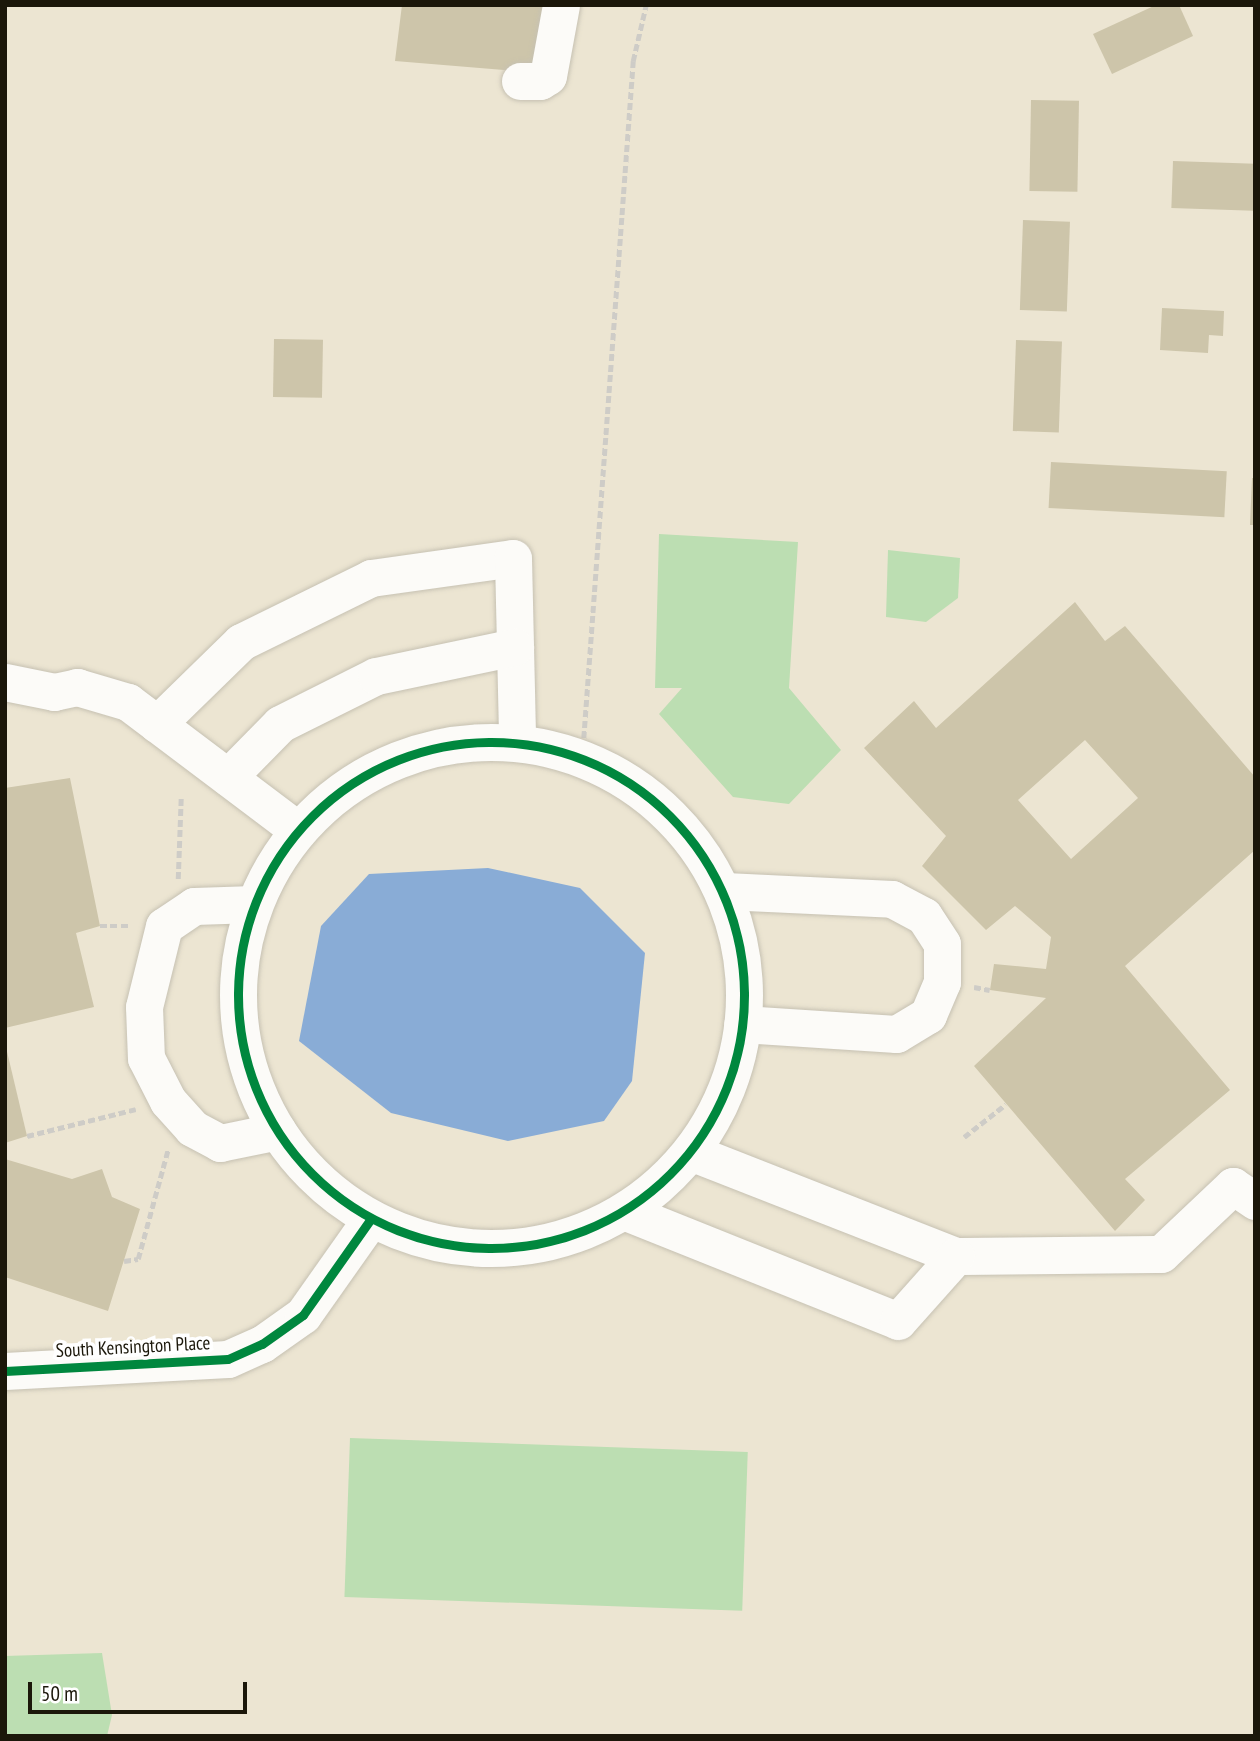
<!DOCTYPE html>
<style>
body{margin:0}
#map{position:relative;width:1260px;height:1741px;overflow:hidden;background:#ece5d2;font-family:"PT Sans Narrow",sans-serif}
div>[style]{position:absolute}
.green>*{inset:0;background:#bcdeb2;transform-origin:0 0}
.water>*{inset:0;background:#89acd6}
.building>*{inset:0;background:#cdc5aa;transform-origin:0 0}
.path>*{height:4.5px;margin-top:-2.25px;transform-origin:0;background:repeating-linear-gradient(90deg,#ceccc7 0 7px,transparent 0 10.5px)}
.roads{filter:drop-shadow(0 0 2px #c6c1b2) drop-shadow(0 0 2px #c6c1b2)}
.minor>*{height:37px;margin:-18.5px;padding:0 18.5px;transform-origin:18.5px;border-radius:18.5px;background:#fcfbf8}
.minor>.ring{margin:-18.5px;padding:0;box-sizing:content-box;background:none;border:37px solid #fcfbf8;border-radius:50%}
.cycleway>*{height:9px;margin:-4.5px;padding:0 4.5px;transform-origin:4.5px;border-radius:4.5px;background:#00873e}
.cycleway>.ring{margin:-4.5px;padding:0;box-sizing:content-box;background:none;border:9px solid #00873e;border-radius:50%}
span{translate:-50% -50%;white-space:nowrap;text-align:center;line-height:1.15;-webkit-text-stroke:7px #fff;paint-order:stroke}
.street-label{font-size:19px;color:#1b170a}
.frame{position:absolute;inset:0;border:7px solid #1b170a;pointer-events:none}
.scale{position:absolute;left:28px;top:1682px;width:219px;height:32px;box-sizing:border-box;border:4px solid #1b170a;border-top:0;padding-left:9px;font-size:21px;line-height:24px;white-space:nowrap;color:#1b170a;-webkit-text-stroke:5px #fff;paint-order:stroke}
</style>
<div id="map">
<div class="green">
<div style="clip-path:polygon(659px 534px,798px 542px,789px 688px,841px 750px,789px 804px,733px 797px,659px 714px,682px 688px,655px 688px)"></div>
<div style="clip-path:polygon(888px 550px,960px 558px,958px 598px,926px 622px,886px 617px)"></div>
<div style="left:350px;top:1438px;width:398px;height:159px;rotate:2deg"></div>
<div style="clip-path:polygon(102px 1653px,112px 1715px,107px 1736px,5px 1736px,5px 1656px)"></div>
</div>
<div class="water">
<div style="clip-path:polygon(488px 868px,580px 888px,645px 953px,632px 1081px,604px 1121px,508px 1141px,391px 1113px,299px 1041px,321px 926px,369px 874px)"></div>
</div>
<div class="building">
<div style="clip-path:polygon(402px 5px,549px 5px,542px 73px,395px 61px)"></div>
<div style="clip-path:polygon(1156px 5px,1179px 5px,1193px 36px,1112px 74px,1093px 34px)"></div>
<div style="left:1031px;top:100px;width:48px;height:91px;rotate:1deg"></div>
<div style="left:1173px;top:161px;width:82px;height:47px;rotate:2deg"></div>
<div style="left:1023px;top:220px;width:47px;height:90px;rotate:2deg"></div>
<div style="clip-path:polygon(1162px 308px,1224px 311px,1223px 336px,1209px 335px,1208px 353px,1160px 350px)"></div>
<div style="left:274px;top:339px;width:49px;height:58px;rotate:1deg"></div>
<div style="left:1016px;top:340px;width:46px;height:91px;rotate:2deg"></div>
<div style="left:1051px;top:462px;width:176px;height:46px;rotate:3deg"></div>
<div style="clip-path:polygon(1252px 478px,1255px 478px,1255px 525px,1250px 525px)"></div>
<div style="clip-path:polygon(evenodd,1075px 602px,1105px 641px,1125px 626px,1255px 777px,1255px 850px,1125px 966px,1230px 1090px,1125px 1179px,1145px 1200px,1115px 1231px,974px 1066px,1046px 998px,990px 990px,994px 964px,1046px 969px,1051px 937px,1015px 906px,986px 930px,922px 866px,946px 836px,864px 748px,914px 701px,936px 728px,1075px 602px,1085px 740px,1138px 798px,1071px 859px,1018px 800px,1085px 740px)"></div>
<div style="clip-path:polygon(70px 778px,100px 926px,76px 933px,94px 1007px,5px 1028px,5px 788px)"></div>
<div style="clip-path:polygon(5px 1043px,27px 1136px,5px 1143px)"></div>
<div style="clip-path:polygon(5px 1159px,72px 1179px,102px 1169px,112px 1197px,140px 1209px,108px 1311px,5px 1277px)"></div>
</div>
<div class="path">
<div style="left:582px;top:759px;width:700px;rotate:-85.82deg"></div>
<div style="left:633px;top:61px;width:57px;rotate:-76.9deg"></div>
<div style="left:178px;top:879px;width:81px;rotate:-87.9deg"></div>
<div style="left:100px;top:926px;width:30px"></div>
<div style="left:974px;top:987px;width:16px;rotate:11deg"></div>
<div style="left:27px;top:1136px;width:112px;rotate:-13.9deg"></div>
<div style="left:964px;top:1137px;width:53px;rotate:-38.2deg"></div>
<div style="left:124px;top:1261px;width:14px;rotate:-8deg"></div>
<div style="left:138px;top:1259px;width:114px;rotate:-74.7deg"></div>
</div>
<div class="roads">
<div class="minor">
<div style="left:520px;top:81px;width:20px"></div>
<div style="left:540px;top:81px;width:9px;rotate:-32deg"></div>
<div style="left:548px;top:76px;width:72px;rotate:-79.6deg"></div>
<div style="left:5px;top:682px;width:50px;rotate:11.5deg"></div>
<div style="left:54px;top:692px;width:24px;rotate:-12deg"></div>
<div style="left:77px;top:687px;width:53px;rotate:16.4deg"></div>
<div style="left:128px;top:702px;width:213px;rotate:37deg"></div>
<div style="left:157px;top:724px;width:117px;rotate:-44.3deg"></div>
<div style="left:241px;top:642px;width:145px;rotate:-26.2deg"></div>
<div style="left:371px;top:578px;width:143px;rotate:-8deg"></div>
<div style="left:513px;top:558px;width:183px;rotate:88.7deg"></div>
<div class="ring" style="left:238px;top:742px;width:469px;height:469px"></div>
<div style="left:228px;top:777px;width:74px;rotate:-45.5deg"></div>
<div style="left:280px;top:724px;width:107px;rotate:-26.6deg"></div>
<div style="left:376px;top:676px;width:142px;rotate:-11.8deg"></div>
<div style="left:725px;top:891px;width:167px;rotate:2.7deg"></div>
<div style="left:892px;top:899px;width:36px;rotate:28deg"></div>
<div style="left:924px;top:916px;width:33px;rotate:57deg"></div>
<div style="left:942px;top:944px;width:38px;rotate:90deg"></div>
<div style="left:942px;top:982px;width:36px;rotate:113deg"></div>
<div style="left:928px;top:1015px;width:37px;rotate:149deg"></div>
<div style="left:896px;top:1034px;width:154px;rotate:-176.3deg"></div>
<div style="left:254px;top:904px;width:60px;rotate:178.1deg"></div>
<div style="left:194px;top:906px;width:36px;rotate:146deg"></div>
<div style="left:164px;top:926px;width:83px;rotate:103.9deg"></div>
<div style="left:144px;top:1007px;width:51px;rotate:87.8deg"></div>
<div style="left:146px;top:1058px;width:48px;rotate:62.9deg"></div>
<div style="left:168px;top:1101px;width:36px;rotate:48deg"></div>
<div style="left:192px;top:1128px;width:32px;rotate:28deg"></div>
<div style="left:220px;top:1143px;width:59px;rotate:-11.7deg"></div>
<div style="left:693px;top:1153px;width:282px;rotate:21.4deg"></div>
<div style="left:956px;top:1256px;width:205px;rotate:-0.6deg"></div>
<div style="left:1161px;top:1254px;width:99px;rotate:-43.4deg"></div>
<div style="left:1233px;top:1186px;width:27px;rotate:34deg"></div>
<div style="left:626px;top:1212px;width:293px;rotate:21.8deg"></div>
<div style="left:898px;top:1321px;width:87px;rotate:-48.3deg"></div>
<div style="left:5px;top:1371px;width:223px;rotate:-3.1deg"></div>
<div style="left:228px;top:1359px;width:37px;rotate:-24deg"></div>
<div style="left:262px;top:1344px;width:50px;rotate:-35.3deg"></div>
<div style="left:303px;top:1315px;width:116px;rotate:-54.8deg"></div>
</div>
</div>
<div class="cycleway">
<div class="ring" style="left:238px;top:742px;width:497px;height:497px"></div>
<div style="left:5px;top:1371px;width:223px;rotate:-3.1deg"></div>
<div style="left:228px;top:1359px;width:37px;rotate:-24deg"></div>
<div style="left:262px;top:1344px;width:50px;rotate:-35.3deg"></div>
<div style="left:303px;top:1315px;width:116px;rotate:-54.8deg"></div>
</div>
<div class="street-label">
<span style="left:133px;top:1347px;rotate:-3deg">South Kensington Place</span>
</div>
<div class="frame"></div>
<div class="scale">50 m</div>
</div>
